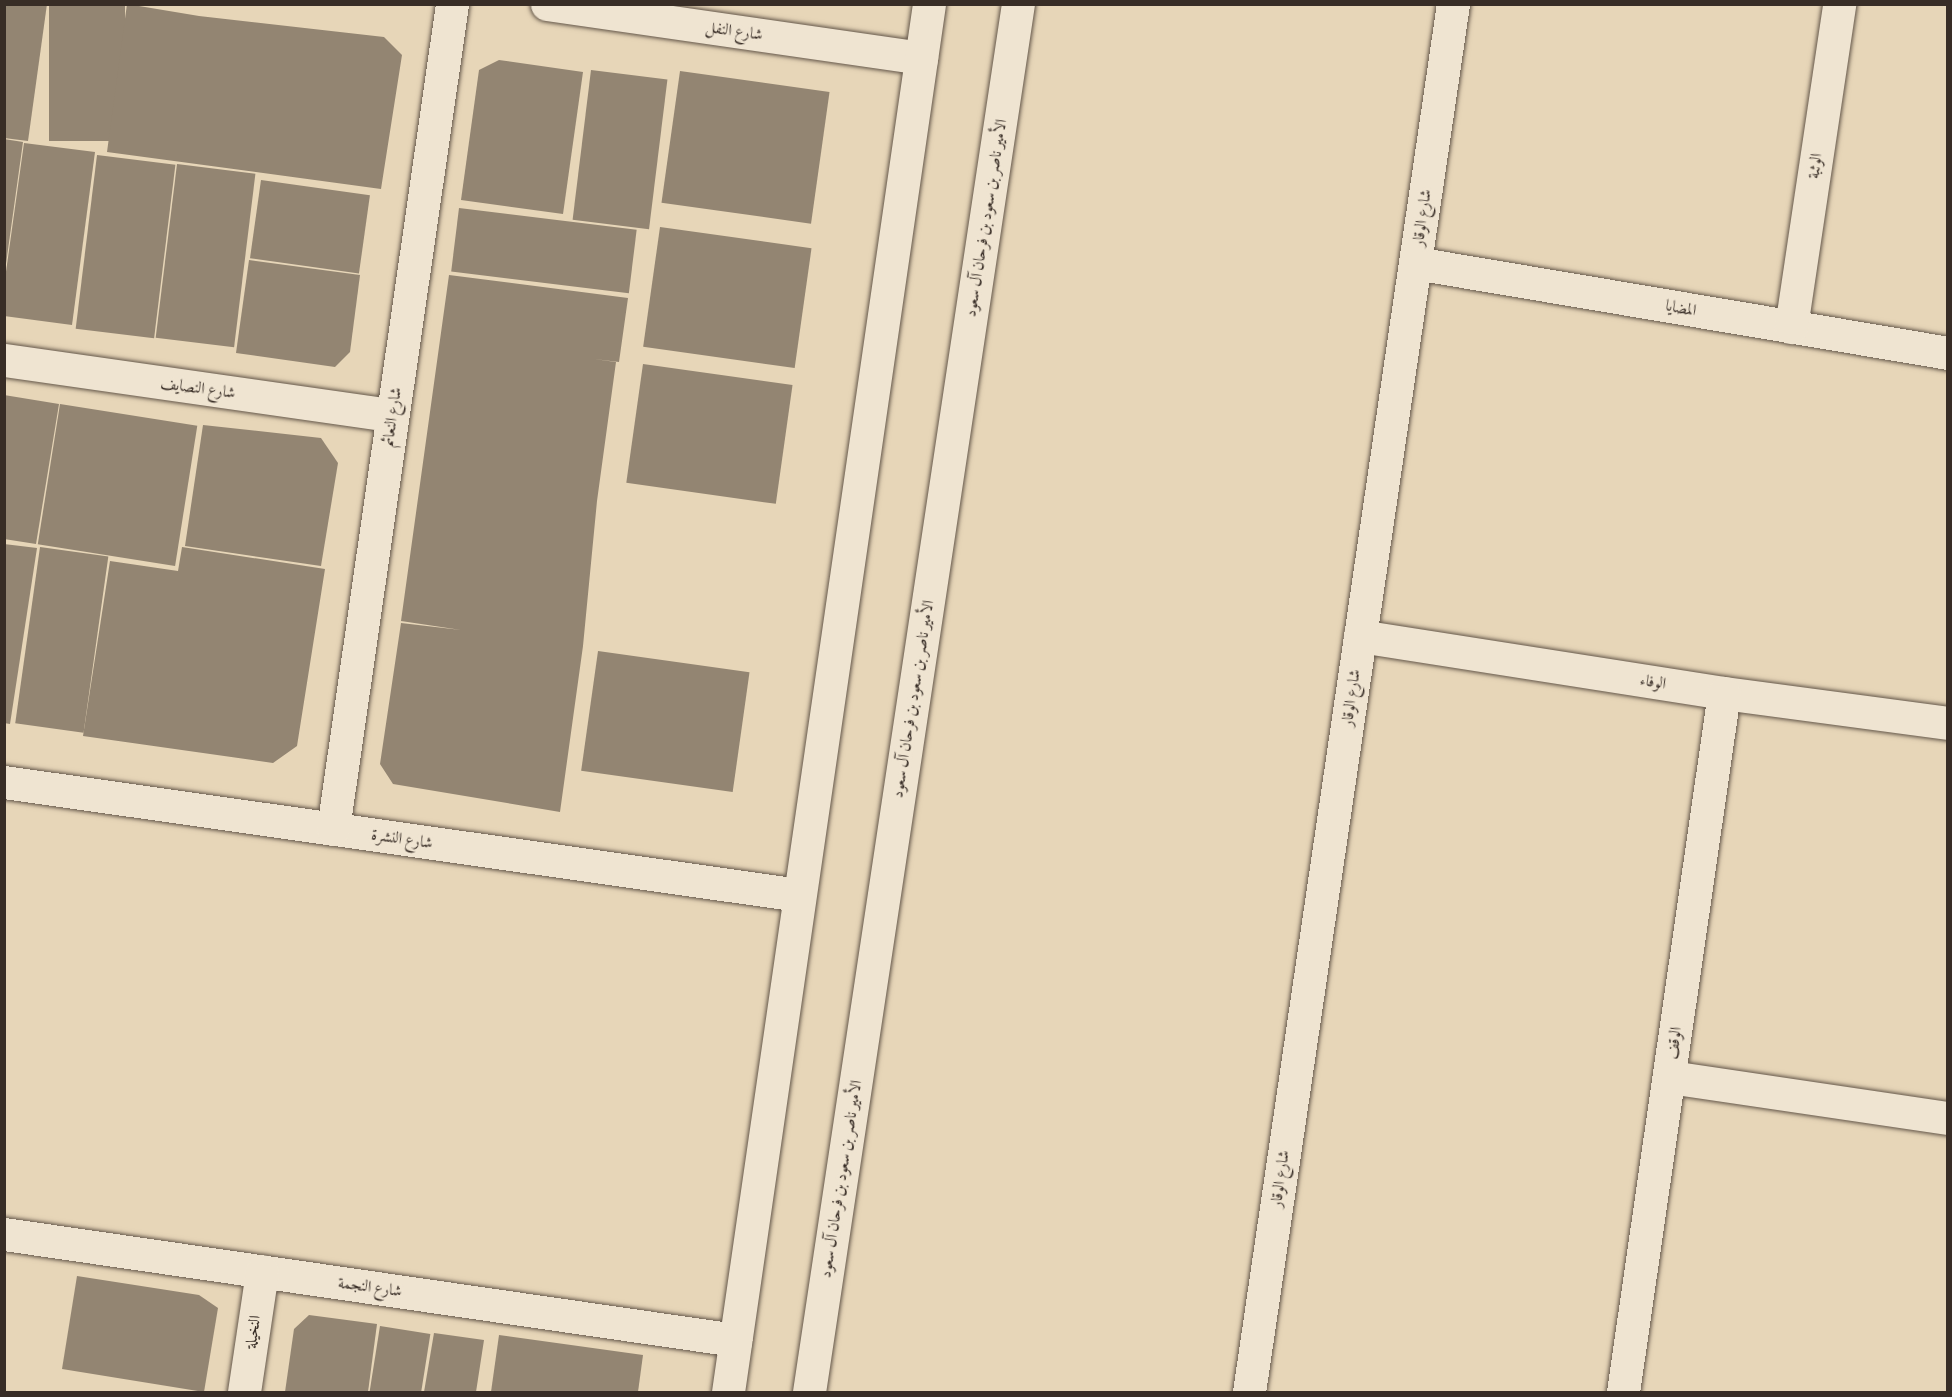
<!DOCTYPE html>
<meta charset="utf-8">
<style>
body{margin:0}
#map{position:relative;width:1952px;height:1397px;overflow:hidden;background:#e7d6b8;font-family:Alegreya,Amiri,serif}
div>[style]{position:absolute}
.building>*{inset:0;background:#938572;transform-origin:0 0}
.roads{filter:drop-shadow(0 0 2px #64574a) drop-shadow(0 0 2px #64574a)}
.street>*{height:33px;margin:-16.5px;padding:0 16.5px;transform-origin:16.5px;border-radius:16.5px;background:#efe4d1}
.secondary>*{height:33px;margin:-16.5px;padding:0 16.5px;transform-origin:16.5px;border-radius:16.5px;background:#efe4d1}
span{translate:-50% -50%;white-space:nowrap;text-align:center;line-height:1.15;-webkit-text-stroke:6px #efe4d1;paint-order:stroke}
.street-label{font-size:16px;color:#382d26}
.frame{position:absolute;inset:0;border:6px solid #382d26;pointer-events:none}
</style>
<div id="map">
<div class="building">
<div style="clip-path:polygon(4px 4px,47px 4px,28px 141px,4px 138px)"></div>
<div style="left:49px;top:4px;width:76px;height:137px"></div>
<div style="clip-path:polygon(127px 4px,199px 16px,384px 37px,402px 55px,381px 189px,107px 152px)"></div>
<div style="clip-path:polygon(499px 60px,583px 72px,563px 214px,461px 200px,479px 70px)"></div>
<div style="left:591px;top:70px;width:77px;height:151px;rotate:7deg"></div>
<div style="left:680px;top:71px;width:151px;height:133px;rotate:8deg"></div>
<div style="clip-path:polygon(4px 139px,23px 142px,6px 264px,4px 264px)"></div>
<div style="clip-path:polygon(24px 143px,95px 152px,72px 325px,4px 316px,4px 286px)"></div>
<div style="left:97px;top:155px;width:79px;height:175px;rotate:7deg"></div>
<div style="left:177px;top:164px;width:79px;height:175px;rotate:7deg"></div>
<div style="left:261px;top:180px;width:110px;height:79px;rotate:8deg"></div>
<div style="left:459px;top:208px;width:179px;height:64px;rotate:7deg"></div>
<div style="left:660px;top:227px;width:153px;height:121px;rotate:8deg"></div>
<div style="clip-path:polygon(249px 260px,360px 275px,350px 352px,335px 367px,236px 353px)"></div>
<div style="clip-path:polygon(449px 275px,628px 298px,619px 362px,594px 359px,616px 362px,597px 501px,583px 646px,560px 812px,393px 784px,380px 764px,401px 623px,461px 630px,401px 621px)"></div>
<div style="left:643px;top:364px;width:151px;height:120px;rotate:8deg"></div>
<div style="clip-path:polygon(4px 395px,59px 404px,36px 544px,4px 539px)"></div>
<div style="left:60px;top:404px;width:139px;height:142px;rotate:9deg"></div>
<div style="clip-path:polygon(203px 425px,321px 438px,338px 463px,321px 566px,185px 546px)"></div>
<div style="clip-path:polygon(4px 544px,37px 548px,10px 724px,4px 723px)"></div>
<div style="left:40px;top:547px;width:69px;height:178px;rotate:8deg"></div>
<div style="clip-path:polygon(182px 547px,325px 569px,297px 746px,273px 763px,83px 736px,110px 561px,178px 571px)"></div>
<div style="left:598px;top:651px;width:153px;height:121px;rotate:8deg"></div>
<div style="clip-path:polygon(77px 1276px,199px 1295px,218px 1308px,204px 1392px,62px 1369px)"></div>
<div style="clip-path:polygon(309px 1315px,377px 1324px,368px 1392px,285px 1392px,294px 1329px)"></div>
<div style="left:380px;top:1326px;width:51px;height:67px;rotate:9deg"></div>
<div style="clip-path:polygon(434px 1333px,484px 1340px,476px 1392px,424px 1392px)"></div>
<div style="clip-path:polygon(499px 1335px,643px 1355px,638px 1392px,491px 1392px)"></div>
</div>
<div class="roads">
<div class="street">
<div style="left:547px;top:4px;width:378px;rotate:8.2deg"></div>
<div style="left:1415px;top:263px;width:541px;rotate:9.58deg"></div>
<div style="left:1791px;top:327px;width:327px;rotate:-81.5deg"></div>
<div style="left:4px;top:360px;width:392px;rotate:8.1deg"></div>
<div style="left:1360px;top:636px;width:368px;rotate:8.9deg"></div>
<div style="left:1724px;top:693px;width:226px;rotate:7.6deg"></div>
<div style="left:4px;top:782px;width:803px;rotate:8.09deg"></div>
<div style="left:333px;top:829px;width:834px;rotate:-81.79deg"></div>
<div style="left:1670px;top:1077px;width:281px;rotate:8.4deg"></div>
<div style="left:4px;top:1234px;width:739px;rotate:8.25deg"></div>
<div style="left:244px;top:1392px;width:122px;rotate:-81.5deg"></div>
<div style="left:1249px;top:1392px;width:1403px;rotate:-81.64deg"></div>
<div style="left:1623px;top:1392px;width:706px;rotate:-81.78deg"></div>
</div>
<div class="secondary">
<div style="left:728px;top:1392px;width:1402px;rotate:-81.76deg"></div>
<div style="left:809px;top:1392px;width:1404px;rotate:-81.44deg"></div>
</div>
</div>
<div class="street-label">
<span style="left:734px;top:31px;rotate:8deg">شارع النفل</span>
<span style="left:1815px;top:166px;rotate:-82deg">الوثبة</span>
<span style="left:986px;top:218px;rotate:-81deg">الأمير ناصر بن سعود بن فرحان آل سعود</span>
<span style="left:1422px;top:218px;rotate:-82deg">شارع الوقار</span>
<span style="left:1681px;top:308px;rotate:10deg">المضايا</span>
<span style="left:198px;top:388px;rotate:8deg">شارع النصايف</span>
<span style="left:392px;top:417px;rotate:-82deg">شارع النعائم</span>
<span style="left:1653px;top:682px;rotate:9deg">الوفاء</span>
<span style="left:1351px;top:698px;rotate:-82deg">شارع الوقار</span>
<span style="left:913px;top:699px;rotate:-81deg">الأمير ناصر بن سعود بن فرحان آل سعود</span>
<span style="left:402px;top:839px;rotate:8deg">شارع النشرة</span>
<span style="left:1674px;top:1043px;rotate:-82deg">الوقف</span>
<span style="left:841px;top:1179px;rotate:-81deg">الأمير ناصر بن سعود بن فرحان آل سعود</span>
<span style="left:1280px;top:1179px;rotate:-82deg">شارع الوقار</span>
<span style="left:370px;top:1287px;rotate:8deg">شارع النجمة</span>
<span style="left:253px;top:1332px;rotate:-82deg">النخيلة</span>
</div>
<div class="frame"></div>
</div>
